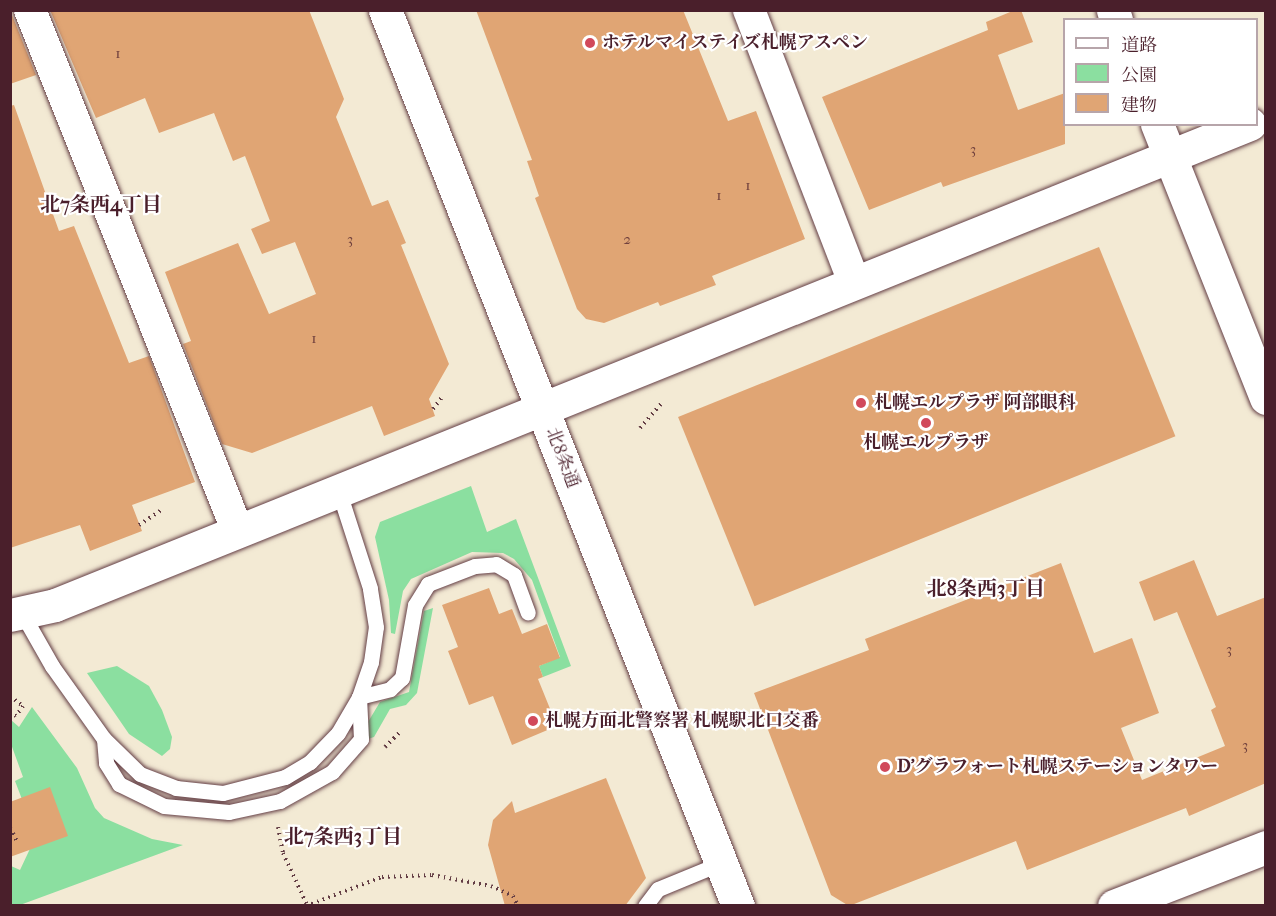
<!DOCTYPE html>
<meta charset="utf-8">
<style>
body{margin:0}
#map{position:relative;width:1276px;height:916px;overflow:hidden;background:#f3ead4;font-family:"IM FELL French Canon","Noto Serif JP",serif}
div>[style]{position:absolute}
.green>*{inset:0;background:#8bdfa0}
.building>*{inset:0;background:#e0a574;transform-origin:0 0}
.path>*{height:4px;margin-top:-2px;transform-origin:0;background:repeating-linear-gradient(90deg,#633d44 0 1.5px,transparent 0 6px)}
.roads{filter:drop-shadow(0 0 2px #633d44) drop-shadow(0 0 2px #633d44)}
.service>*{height:15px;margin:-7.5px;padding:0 7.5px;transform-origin:7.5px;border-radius:7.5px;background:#fff}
.minor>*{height:32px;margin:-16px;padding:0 16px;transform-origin:16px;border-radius:16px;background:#fff}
.tertiary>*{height:33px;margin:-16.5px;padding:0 16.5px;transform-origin:16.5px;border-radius:16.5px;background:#fff}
.dots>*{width:16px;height:16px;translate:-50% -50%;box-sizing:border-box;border:3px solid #fff;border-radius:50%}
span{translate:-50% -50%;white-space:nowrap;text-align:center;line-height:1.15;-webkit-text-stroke:4.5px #fff;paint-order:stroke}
.number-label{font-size:15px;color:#70403d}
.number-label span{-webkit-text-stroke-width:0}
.poi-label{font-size:18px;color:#4a1f2b;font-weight:700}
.left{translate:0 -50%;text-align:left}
.street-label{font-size:18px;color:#4a1f2b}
.neighbourhood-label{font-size:20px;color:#4a1f2b;font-weight:700}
.frame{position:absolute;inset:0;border:12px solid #4a1f2b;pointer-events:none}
.legend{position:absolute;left:1063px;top:18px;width:195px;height:108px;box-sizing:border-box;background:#fff;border:2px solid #b7a5aa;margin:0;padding:8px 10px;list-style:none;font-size:18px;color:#4a1f2b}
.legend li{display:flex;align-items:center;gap:12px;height:30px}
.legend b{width:30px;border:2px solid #b7a5aa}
</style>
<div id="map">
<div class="green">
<div style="clip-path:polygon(471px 486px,487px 532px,516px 519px,571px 666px,543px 677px,539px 666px,560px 657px,532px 580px,514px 559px,503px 553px,472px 552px,411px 579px,403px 591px,395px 634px,391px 633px,389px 600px,375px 537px,380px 522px)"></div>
<div style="clip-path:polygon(433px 608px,417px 693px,406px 705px,390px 709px,374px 737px,368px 739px,368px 722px,380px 702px,409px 692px,424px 611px)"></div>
<div style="clip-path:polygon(117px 666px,149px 686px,162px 710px,172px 737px,170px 749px,162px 756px,129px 734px,87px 673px)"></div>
<div style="clip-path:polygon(32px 707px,77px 768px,95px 808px,104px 818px,152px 839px,183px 845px,20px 905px,11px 905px,11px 866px,20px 870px,36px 836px,15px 781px,23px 777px,11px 744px,11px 720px,19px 727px)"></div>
</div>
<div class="building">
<div style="clip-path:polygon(10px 10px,36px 75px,10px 84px)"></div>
<div style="clip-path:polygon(50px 10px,309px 10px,344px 99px,336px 117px,372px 206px,388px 200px,406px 243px,401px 245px,449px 364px,429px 399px,435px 416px,384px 436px,372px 406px,252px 453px,222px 444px,183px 344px,191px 341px,165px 272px,238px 243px,269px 314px,316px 294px,295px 242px,262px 254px,251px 229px,270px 221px,245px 156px,233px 161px,214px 113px,159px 133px,145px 98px,96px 118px)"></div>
<div style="clip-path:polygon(476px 10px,683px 10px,728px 121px,756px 111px,805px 239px,712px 276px,716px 285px,660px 306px,658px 302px,604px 323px,586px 319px,577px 309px,535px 198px,539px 196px,527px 161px,532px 160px)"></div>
<div style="clip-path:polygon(1015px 10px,1021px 10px,1033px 42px,998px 55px,1018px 110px,1065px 93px,1065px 144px,943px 187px,941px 182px,869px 210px,822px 97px,988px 30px,986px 22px)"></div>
<div style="clip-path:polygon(14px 105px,59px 231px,74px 226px,129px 363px,149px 356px,195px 482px,132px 505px,142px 531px,90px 551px,80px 525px,10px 548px,10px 106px)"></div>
<div style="left:1099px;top:247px;width:204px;height:454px;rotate:68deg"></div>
<div style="clip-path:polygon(1194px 560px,1217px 616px,1266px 597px,1266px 783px,1189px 816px,1186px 808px,1027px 870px,1016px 841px,849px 906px,831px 895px,754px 693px,869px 650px,865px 639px,1061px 563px,1094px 653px,1132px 638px,1159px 713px,1121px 728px,1142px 780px,1225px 746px,1211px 710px,1216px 707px,1177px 612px,1154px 621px,1139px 582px)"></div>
<div style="clip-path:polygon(489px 588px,499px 614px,512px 609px,522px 634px,547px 624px,560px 658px,539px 666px,543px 677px,538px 679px,557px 726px,512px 745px,493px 696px,469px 705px,448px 651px,458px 647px,442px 605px)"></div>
<div style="clip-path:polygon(606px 778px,646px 878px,625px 906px,505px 906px,488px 845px,493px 820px,512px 801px,515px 813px)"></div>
<div style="clip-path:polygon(50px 787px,68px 836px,10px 857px,10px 802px)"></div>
</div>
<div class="path">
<div style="left:433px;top:409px;width:15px;rotate:-53deg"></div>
<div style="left:640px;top:428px;width:35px;rotate:-49deg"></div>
<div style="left:139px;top:525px;width:29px;rotate:-34deg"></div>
<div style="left:10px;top:696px;width:16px;rotate:38deg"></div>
<div style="left:23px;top:706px;width:12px;rotate:125deg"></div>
<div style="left:16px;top:716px;width:7px;rotate:-146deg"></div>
<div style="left:385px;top:747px;width:20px;rotate:-45deg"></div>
<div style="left:278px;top:827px;width:26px;rotate:79deg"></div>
<div style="left:283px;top:853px;width:57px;rotate:65.2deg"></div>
<div style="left:10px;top:828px;width:17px;rotate:62deg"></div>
<div style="left:306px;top:906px;width:81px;rotate:-20.9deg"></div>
<div style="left:382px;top:877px;width:50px;rotate:-2.3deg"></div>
<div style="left:432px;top:875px;width:60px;rotate:10.6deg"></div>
<div style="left:491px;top:886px;width:24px;rotate:24deg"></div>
<div style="left:513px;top:896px;width:11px;rotate:63deg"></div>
</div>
<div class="roads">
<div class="service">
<div style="left:23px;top:615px;width:59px;rotate:60.4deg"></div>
<div style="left:52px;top:666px;width:90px;rotate:54.5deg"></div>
<div style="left:104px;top:739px;width:50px;rotate:44.2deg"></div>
<div style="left:140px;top:774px;width:39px;rotate:21deg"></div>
<div style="left:176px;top:788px;width:47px;rotate:6.1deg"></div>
<div style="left:223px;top:793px;width:64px;rotate:-14.5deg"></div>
<div style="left:285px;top:777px;width:29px;rotate:-31deg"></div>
<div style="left:310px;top:762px;width:40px;rotate:-46deg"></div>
<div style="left:338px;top:733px;width:42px;rotate:-59.7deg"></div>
<div style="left:359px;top:697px;width:37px;rotate:-71deg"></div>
<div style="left:371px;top:662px;width:35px;rotate:-82deg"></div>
<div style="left:376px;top:627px;width:39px;rotate:-99deg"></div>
<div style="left:370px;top:588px;width:101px;rotate:-107.9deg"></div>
<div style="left:104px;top:739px;width:24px;rotate:85deg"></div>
<div style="left:106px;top:763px;width:25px;rotate:58deg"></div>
<div style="left:119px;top:784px;width:50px;rotate:26.1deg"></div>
<div style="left:164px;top:806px;width:65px;rotate:5.3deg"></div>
<div style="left:229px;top:812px;width:52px;rotate:-12.2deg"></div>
<div style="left:280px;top:801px;width:60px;rotate:-29.1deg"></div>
<div style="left:332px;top:772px;width:44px;rotate:-48.7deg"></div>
<div style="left:361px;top:739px;width:42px;rotate:-92.7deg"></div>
<div style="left:359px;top:697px;width:32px;rotate:-14deg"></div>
<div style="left:390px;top:689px;width:16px;rotate:-43deg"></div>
<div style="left:402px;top:678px;width:74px;rotate:-79.9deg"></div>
<div style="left:415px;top:605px;width:25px;rotate:-58deg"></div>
<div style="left:428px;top:584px;width:50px;rotate:-21deg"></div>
<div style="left:475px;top:566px;width:21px;rotate:-5deg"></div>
<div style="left:496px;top:564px;width:21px;rotate:31deg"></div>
<div style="left:514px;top:575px;width:40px;rotate:69.8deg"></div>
<div style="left:645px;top:906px;width:21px;rotate:-53deg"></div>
<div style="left:658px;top:889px;width:68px;rotate:-22.4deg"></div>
</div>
<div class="minor">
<div style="left:30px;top:10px;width:562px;rotate:68.27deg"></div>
<div style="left:749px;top:10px;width:292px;rotate:68.9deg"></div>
</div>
<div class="tertiary">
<div style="left:385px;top:10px;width:963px;rotate:68.5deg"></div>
<div style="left:1113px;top:10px;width:10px;rotate:73deg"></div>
<div style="left:1157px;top:124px;width:295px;rotate:68.3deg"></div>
<div style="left:10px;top:615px;width:46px;rotate:-12.5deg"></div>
<div style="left:55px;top:605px;width:1288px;rotate:-21.93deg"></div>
<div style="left:1114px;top:906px;width:163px;rotate:-21.2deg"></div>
</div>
</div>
<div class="dots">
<div style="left:590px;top:43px;background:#d1495b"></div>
<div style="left:861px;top:403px;background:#d1495b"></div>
<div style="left:926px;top:423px;background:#d1495b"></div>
<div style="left:533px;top:721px;background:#d1495b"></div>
<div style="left:885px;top:767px;background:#d1495b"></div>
</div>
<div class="number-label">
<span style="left:118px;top:54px">1</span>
<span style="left:973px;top:150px">3</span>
<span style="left:748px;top:186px">1</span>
<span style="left:719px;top:196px">1</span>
<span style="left:350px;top:240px">3</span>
<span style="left:627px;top:240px">2</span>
<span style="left:314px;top:339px">1</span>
<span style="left:1229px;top:650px">3</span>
<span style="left:1245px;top:746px">3</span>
</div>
<div class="poi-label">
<span class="left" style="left:602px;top:43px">ホテルマイステイズ札幌アスペン</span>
<span class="left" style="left:874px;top:403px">札幌エルプラザ 阿部眼科</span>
<span style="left:926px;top:443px">札幌エルプラザ</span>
<span class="left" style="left:545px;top:721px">札幌方面北警察署 札幌駅北口交番</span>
<span class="left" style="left:897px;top:767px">D'グラフォート札幌ステーションタワー</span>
</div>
<div class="street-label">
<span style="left:562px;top:458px;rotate:69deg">北8条通</span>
</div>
<div class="neighbourhood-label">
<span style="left:101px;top:204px">北7条西4丁目</span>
<span style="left:986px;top:588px">北8条西3丁目</span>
<span style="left:343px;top:836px">北7条西3丁目</span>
</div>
<div class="frame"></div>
<ul class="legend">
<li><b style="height:8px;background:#fff"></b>道路</li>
<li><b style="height:16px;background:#8bdfa0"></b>公園</li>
<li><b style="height:16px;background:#e0a574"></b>建物</li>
</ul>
</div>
